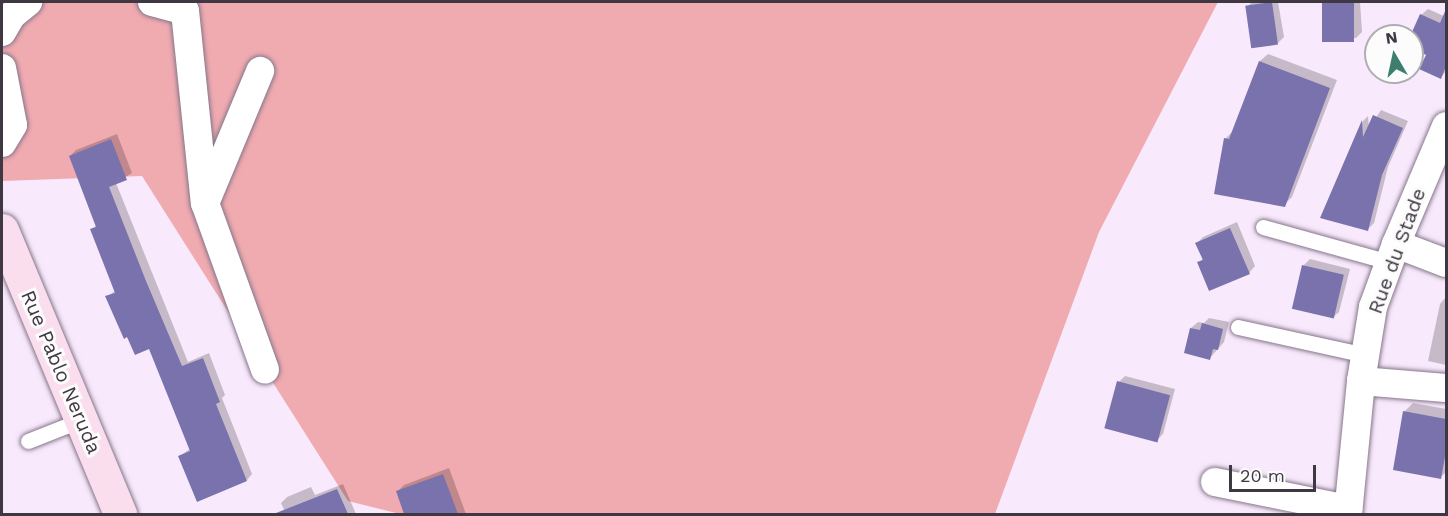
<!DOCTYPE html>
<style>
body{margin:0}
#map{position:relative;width:1448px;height:516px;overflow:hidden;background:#f8e9fc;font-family:"Work Sans",sans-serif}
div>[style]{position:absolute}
.green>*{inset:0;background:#f0abb0}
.shadow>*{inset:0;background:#0003}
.building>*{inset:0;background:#7a72ac;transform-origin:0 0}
.roads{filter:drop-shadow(0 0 2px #86768b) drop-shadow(0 0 2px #86768b)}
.lane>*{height:15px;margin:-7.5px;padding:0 7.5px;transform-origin:7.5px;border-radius:7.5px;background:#fff}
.street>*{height:28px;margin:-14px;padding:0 14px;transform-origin:14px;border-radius:14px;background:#fff}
.secondary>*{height:33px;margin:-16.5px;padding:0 16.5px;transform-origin:16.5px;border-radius:16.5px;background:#fbdeee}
span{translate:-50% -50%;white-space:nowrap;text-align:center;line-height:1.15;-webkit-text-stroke:6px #fcfcfc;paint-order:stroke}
.street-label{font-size:20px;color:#3f3842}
.frame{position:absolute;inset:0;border:3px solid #3f3842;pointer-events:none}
.north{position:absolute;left:1364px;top:24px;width:60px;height:60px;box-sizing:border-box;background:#fcfcfc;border:2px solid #b0aeb2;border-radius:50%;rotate:351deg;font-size:16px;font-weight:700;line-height:24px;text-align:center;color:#3f3842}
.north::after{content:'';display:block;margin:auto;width:21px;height:27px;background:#3d7f6f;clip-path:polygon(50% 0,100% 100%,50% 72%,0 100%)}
.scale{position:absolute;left:1229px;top:465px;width:87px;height:27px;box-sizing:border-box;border:3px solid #3f3842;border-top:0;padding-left:8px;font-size:18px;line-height:21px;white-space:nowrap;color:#3f3842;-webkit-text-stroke:4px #fcfcfc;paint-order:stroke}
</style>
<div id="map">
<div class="green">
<div style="clip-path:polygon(2px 2px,1218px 2px,1099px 232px,995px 514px,400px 514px,348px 501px,142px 176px,2px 181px)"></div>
</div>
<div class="shadow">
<div style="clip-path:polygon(1252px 2px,1278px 2px,1284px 37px,1278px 43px,1247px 7px)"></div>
<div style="clip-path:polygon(1324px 2px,1360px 2px,1362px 32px,1356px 38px,1327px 40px)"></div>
<div style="clip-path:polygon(1428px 9px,1446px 17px,1446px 71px,1441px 77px,1428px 54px,1412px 47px,1412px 36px,1421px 15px)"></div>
<div style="clip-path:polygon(1268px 54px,1337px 80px,1292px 197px,1284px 205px,1225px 139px,1233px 131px,1260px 61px)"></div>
<div style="clip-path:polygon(1381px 110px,1408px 121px,1388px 167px,1374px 223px,1368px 229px,1322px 217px,1363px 121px,1368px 116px,1369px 128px)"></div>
<div style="clip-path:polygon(117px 134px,132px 173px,116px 183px,188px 362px,209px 353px,225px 395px,222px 398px,252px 474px,247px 480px,180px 456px,191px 448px,150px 347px,128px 335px,107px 297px,116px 290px,92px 229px,97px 225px,70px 156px,76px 150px)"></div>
<div style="clip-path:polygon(1237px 222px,1255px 266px,1249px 273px,1199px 263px,1203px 258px,1197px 243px,1203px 237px)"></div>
<div style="clip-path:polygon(1310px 259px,1350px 269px,1339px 312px,1332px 318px,1304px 265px)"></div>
<div style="clip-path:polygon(1446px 297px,1446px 365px,1428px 361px,1440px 304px)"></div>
<div style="clip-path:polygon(1209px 318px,1229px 322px,1224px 342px,1210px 358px,1191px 328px,1198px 322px,1204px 323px)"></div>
<div style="clip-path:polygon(1125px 376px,1175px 389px,1163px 434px,1157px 440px,1119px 382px)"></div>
<div style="clip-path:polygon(1413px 403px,1446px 409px,1446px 472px,1441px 477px,1405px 411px)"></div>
<div style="clip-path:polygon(449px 468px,466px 514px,406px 514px,397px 492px,404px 485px)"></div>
<div style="clip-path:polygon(343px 484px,356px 514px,286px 514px,281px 503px,287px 497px,311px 487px,315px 495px)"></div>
</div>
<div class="building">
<div style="left:1272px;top:2px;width:43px;height:27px;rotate:82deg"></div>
<div style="left:1322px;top:2px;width:32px;height:40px"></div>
<div style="clip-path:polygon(1446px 9px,1446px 66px,1441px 79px,1419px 69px,1426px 55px,1412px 48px,1412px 32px,1420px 14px,1440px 23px)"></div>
<div style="clip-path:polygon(1259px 61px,1330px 88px,1285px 207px,1214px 194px,1224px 138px,1229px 139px)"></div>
<div style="clip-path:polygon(1373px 115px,1403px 128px,1382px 175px,1368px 231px,1320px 218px,1362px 120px,1363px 137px)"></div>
<div style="clip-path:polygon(111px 139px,127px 180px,109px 187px,146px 281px,182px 366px,203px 358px,220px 402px,216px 404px,247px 481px,197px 502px,178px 456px,190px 451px,149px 349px,135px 355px,127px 337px,124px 339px,105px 296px,115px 293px,90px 229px,96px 227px,69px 156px)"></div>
<div style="clip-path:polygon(1230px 228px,1250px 274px,1209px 291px,1197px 262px,1203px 260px,1195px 243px)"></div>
<div style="left:1302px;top:265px;width:43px;height:45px;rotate:13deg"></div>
<div style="clip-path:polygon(1202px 323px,1223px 329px,1218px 350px,1213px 349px,1210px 360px,1184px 353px,1190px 328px,1200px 330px)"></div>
<div style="left:1117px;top:381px;width:55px;height:49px;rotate:15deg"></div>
<div style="clip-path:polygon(1403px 411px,1446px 419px,1446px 451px,1441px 479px,1393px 470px)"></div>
<div style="clip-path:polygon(443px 474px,458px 514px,404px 514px,396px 491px)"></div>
<div style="clip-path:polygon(337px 489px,348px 514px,276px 514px,276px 513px)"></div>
</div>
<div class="roads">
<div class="lane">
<div style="left:1263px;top:227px;width:131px;rotate:15.5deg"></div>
<div style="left:1238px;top:327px;width:130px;rotate:12.4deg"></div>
<div style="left:28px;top:441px;width:57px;rotate:-21.6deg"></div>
</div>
<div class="street">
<div style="left:152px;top:2px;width:34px;rotate:15deg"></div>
<div style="left:185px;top:11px;width:193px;rotate:84.1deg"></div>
<div style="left:205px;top:203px;width:177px;rotate:70.2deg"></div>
<div style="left:2px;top:32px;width:20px;rotate:-60deg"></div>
<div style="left:12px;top:15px;width:21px;rotate:-39deg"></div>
<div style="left:2px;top:68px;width:58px;rotate:79.1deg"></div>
<div style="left:13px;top:125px;width:21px;rotate:121deg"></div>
<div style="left:206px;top:201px;width:141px;rotate:-67.4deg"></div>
<div style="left:1396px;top:244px;width:53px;rotate:20.8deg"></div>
<div style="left:1361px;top:381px;width:85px;rotate:4.7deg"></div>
<div style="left:1215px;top:482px;width:136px;rotate:11.5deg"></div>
<div style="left:1348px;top:514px;width:134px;rotate:-84.4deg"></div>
<div style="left:1361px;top:381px;width:75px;rotate:-80.8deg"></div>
<div style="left:1373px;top:307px;width:67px;rotate:-69.9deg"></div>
<div style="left:1396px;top:244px;width:128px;rotate:-67deg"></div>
</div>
<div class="secondary">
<div style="left:2px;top:230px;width:308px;rotate:67.4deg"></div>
</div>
</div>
<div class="street-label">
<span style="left:1397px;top:251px;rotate:-70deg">Rue du Stade</span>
<span style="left:61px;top:372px;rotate:67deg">Rue Pablo Neruda</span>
</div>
<div class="frame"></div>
<div class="north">N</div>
<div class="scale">20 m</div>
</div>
